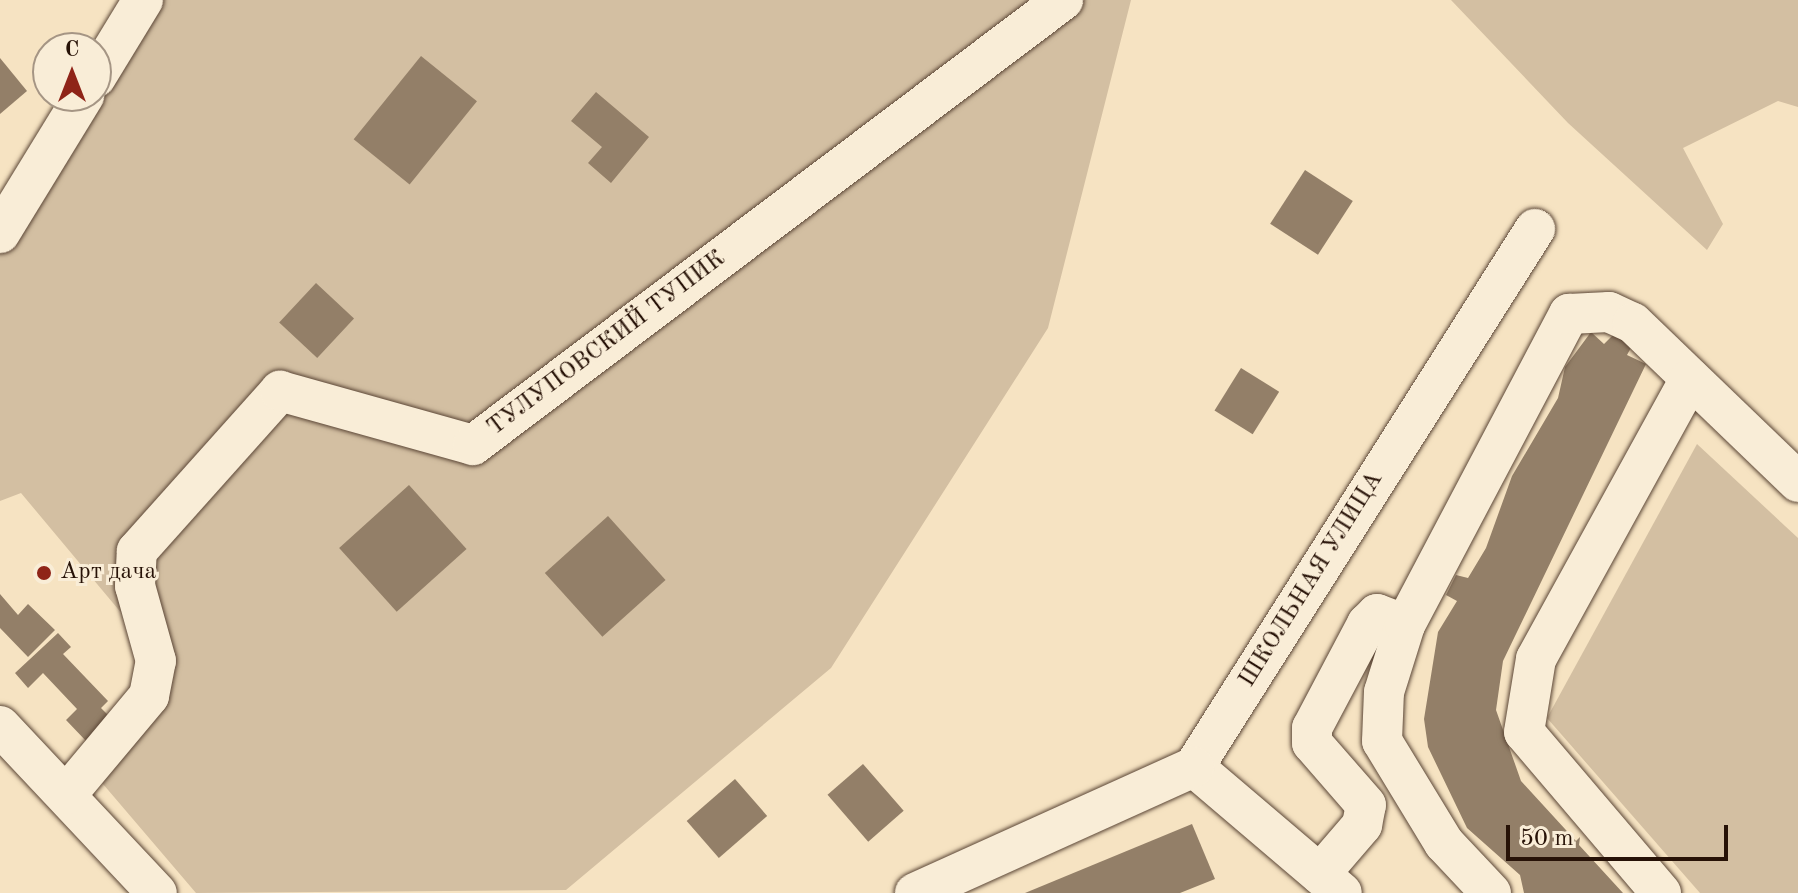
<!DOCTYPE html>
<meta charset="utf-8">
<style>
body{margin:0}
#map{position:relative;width:1798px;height:893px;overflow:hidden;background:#f6e3c2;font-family:"Old Standard TT",serif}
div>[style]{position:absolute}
.green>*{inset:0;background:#d3bfa2}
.building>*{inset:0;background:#937f68;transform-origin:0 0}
.roads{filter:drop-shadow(0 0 2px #5b4636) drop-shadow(0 0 2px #5b4636)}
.minor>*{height:40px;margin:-20px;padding:0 20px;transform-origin:20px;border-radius:20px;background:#f9edd7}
.dots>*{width:22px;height:22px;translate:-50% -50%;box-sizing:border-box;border:4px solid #f9edd7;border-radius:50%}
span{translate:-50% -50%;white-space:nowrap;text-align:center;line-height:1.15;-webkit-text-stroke:6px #f9edd7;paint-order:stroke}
.street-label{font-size:24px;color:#271207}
.poi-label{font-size:24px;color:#271207}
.left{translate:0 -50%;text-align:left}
.north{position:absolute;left:32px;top:32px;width:80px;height:80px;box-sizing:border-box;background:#f9edd7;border:2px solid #a59584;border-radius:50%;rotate:0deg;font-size:22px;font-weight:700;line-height:32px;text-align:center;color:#271207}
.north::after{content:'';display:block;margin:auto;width:28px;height:36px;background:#8f2418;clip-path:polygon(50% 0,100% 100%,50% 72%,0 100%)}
.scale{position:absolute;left:1506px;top:825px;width:222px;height:36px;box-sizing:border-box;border:4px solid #271207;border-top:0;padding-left:10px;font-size:24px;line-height:28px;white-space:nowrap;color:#271207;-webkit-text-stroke:6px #f9edd7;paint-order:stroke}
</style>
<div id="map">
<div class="green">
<div style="clip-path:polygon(147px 0,1131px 0,1048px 328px,831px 668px,566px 890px,196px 893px,97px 777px,174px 676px,21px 493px,0 501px,0 197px)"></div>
<div style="clip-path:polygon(1451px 0,1798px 0,1798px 107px,1778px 101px,1683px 148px,1723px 224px,1707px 250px,1568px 123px)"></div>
<div style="clip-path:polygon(1697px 444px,1798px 538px,1798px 893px,1700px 893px,1547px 718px)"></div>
</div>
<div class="building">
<div style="left:421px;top:56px;width:72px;height:107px;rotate:39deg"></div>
<div style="clip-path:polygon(0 58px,27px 91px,0 114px)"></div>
<div style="clip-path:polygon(596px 92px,649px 137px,611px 183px,588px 163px,602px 147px,571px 121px)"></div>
<div style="left:1305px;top:170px;width:57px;height:64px;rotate:33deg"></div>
<div style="left:316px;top:283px;width:52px;height:54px;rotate:43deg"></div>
<div style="clip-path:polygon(1591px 332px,1604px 344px,1614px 334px,1633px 344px,1627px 355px,1646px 364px,1503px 661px,1496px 710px,1521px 781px,1576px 841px,1580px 837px,1579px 845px,1623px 893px,1524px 893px,1520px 875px,1467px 828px,1428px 747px,1424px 719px,1438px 632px,1457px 601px,1446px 595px,1456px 575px,1468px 578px,1486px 548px,1512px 476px,1558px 398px,1565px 367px)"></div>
<div style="left:1241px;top:368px;width:45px;height:50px;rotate:32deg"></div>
<div style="left:409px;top:485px;width:86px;height:94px;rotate:48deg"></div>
<div style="left:608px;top:516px;width:86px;height:85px;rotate:48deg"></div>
<div style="clip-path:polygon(0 594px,18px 615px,28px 604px,55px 630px,28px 657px,0 628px)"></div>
<div style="clip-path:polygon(58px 633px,71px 647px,63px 654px,108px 701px,101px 708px,112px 719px,87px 742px,66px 720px,77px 709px,43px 673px,28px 688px,15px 673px)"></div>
<div style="left:863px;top:764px;width:62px;height:47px;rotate:49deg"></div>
<div style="left:735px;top:779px;width:49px;height:64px;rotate:49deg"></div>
<div style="clip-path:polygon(1192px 824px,1215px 879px,1180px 893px,1025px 893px)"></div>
</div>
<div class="roads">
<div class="minor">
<div style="left:96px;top:77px;width:90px;rotate:-58.6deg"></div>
<div style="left:0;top:233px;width:161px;rotate:-58.5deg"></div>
<div style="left:0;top:726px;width:229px;rotate:46.8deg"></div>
<div style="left:1194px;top:767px;width:637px;rotate:-57.63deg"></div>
<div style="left:1194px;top:767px;width:194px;rotate:40.4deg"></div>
<div style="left:67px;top:794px;width:128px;rotate:-50.1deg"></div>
<div style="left:149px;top:696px;width:36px;rotate:-79deg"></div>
<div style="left:156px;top:661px;width:78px;rotate:-105.6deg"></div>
<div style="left:135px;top:586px;width:35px;rotate:-87deg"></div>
<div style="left:137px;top:551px;width:215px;rotate:-48.2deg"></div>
<div style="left:280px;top:391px;width:200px;rotate:15.6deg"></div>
<div style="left:473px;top:445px;width:739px;rotate:-37.02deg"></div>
<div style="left:1320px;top:874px;width:65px;rotate:-49.4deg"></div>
<div style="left:1362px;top:825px;width:20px;rotate:-79deg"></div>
<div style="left:1366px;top:805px;width:82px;rotate:-131.1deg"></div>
<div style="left:1312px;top:743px;width:15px;rotate:-90deg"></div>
<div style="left:1312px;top:728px;width:118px;rotate:-62.1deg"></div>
<div style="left:1367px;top:624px;width:14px;rotate:-45deg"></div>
<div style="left:1377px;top:614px;width:30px;rotate:21deg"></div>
<div style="left:915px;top:893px;width:306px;rotate:-24.3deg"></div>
<div style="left:1491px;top:893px;width:69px;rotate:-133.2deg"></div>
<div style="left:1444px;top:843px;width:119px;rotate:-121.3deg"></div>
<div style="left:1382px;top:741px;width:49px;rotate:-87.7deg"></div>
<div style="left:1384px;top:692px;width:70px;rotate:-72.6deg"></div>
<div style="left:1405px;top:625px;width:352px;rotate:-62.2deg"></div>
<div style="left:1569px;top:314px;width:40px;rotate:-2.9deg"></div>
<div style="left:1609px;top:312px;width:26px;rotate:25deg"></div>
<div style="left:1633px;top:323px;width:229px;rotate:43.9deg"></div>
<div style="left:1661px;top:893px;width:211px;rotate:-130.4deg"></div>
<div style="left:1524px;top:732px;width:74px;rotate:-80.7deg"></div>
<div style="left:1536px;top:659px;width:320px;rotate:-61.2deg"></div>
</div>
</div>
<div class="dots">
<div style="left:44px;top:573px;background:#8f2418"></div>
</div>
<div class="street-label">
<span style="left:607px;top:344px;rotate:-37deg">ТУЛУПОВСКИЙ ТУПИК</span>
<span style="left:1312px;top:580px;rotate:-58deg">ШКОЛЬНАЯ УЛИЦА</span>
</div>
<div class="poi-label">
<span class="left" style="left:60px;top:573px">Арт дача</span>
</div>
<div class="north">С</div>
<div class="scale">50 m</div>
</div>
